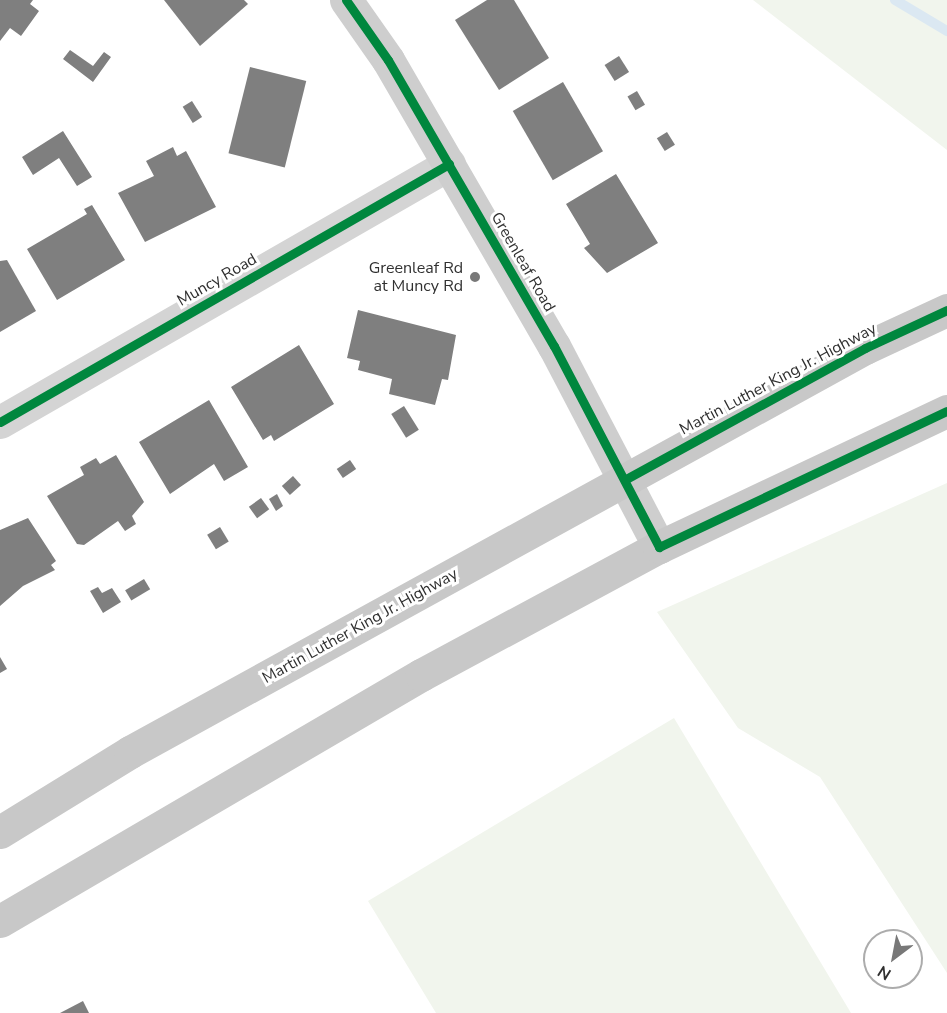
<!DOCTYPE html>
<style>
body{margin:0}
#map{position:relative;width:947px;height:1013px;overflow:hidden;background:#fff;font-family:"Nunito Sans",sans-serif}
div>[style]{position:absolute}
.green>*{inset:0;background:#f1f5ed}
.stream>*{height:10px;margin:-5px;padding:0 5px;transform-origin:5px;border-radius:5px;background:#dbe8f2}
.building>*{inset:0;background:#7f7f7f;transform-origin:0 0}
.street>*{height:33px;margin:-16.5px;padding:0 16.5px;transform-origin:16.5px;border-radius:16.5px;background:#d4d4d4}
.secondary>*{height:33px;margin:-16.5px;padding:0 16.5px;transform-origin:16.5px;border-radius:16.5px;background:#cecece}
.primary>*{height:33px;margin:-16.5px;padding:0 16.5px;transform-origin:16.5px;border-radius:16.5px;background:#c8c8c8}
.cycleway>*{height:9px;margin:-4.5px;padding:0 4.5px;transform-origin:4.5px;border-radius:4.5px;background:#00873e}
.dots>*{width:16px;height:16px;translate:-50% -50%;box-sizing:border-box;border:3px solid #fff;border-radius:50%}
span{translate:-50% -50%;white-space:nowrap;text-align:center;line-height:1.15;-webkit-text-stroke:6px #fff;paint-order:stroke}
.street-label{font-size:16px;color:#303030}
.poi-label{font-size:16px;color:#303030}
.right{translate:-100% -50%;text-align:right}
.north{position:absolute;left:863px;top:929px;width:60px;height:60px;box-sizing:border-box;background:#fff;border:2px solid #acacac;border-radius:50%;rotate:212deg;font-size:16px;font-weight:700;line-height:24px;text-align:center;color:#303030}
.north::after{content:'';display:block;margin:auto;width:21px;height:27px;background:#787878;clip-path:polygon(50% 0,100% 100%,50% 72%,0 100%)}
</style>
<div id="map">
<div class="green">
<div style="clip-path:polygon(753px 0,947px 0,947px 150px)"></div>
<div style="clip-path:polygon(947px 483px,947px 973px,820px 777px,738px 728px,657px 612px)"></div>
<div style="clip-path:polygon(674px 718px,851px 1013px,436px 1013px,368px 901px)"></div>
</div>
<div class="stream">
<div style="left:895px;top:0;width:61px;rotate:30.8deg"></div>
</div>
<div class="building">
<div style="clip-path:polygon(0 0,33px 0,30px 4px,39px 11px,21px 36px,10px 28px,0 41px)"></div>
<div style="clip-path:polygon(164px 0,244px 0,248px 4px,200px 46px)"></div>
<div style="clip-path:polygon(487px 0,514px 0,549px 58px,499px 90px,455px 20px)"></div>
<div style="clip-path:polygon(70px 50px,93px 66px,104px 52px,111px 57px,93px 82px,63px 59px)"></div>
<div style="left:619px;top:56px;width:19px;height:17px;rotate:58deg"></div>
<div style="left:250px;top:67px;width:58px;height:89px;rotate:14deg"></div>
<div style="left:563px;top:82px;width:80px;height:58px;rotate:60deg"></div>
<div style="left:637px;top:91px;width:16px;height:11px;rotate:60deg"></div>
<div style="left:192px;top:101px;width:19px;height:11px;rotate:58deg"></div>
<div style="clip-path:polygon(63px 131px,92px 177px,77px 186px,59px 158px,33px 175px,22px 157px)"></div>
<div style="left:667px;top:132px;width:15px;height:12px;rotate:58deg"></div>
<div style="clip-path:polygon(173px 147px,177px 156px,186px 151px,216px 207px,145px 242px,118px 193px,154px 176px,146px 161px)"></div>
<div style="clip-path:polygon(616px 174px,658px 243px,607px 273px,584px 248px,590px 244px,566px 204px)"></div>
<div style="clip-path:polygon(92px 205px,125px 260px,57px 300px,27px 249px,87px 214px,84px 209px)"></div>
<div style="clip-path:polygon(7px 260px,36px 311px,0 332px,0 261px)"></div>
<div style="clip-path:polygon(358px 310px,456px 335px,448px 380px,442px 379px,435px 405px,389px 394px,392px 379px,358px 370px,360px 361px,347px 358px)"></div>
<div style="clip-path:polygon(299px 345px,334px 404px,274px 441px,271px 435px,263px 440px,231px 387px)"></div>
<div style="clip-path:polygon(209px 400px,248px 467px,224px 481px,214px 464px,170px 494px,139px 442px)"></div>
<div style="left:404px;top:406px;width:28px;height:15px;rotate:58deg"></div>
<div style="clip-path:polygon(116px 455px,144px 502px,132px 516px,136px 524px,125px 531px,118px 521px,84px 545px,77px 544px,47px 496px,84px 475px,80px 467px,96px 458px,100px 464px)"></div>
<div style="left:350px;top:460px;width:11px;height:16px;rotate:56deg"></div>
<div style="left:293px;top:476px;width:12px;height:15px;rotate:48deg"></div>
<div style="clip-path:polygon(277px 494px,283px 506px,276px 511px,269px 499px)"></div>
<div style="left:261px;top:498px;width:14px;height:15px;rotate:54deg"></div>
<div style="clip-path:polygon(28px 518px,56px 561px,51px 565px,55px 570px,23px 586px,0 606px,0 530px)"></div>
<div style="left:220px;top:527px;width:17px;height:15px;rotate:59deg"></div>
<div style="left:144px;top:579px;width:12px;height:22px;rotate:59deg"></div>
<div style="clip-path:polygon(98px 587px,102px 593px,112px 588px,121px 602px,103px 613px,90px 591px)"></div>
<div style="clip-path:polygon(0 657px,7px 669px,0 673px)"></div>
<div style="clip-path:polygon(83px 1001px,89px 1013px,60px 1013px)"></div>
</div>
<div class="street">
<div style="left:0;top:422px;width:518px;rotate:-29.88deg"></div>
</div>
<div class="secondary">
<div style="left:346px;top:0;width:73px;rotate:55deg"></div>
<div style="left:388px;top:60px;width:331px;rotate:59.9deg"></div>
<div style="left:554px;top:346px;width:227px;rotate:62.4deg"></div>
</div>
<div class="primary">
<div style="left:0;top:832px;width:153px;rotate:-31.6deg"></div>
<div style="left:130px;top:752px;width:839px;rotate:-28.8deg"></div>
<div style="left:865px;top:348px;width:90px;rotate:-24.9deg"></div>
<div style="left:0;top:921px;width:488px;rotate:-30.3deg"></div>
<div style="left:421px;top:675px;width:270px;rotate:-28.3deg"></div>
<div style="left:659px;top:547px;width:318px;rotate:-25.3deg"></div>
</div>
<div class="cycleway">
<div style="left:346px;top:0;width:73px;rotate:55deg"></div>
<div style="left:388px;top:60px;width:331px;rotate:59.9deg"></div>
<div style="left:554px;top:346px;width:227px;rotate:62.4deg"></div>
<div style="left:659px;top:547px;width:318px;rotate:-25.3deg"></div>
<div style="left:0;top:422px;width:518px;rotate:-29.88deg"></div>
<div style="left:626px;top:479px;width:273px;rotate:-28.7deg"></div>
<div style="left:865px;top:348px;width:90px;rotate:-24.9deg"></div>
</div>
<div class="dots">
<div style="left:475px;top:277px;background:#787878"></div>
</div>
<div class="street-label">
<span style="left:523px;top:262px;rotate:60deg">Greenleaf Road</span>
<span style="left:217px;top:280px;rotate:-30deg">Muncy Road</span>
<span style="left:778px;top:379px;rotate:-28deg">Martin Luther King Jr. Highway</span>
<span style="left:360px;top:626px;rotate:-29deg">Martin Luther King Jr. Highway</span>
</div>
<div class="poi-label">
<span class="right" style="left:463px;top:277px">Greenleaf Rd<br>at Muncy Rd</span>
</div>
<div class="north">N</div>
</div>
